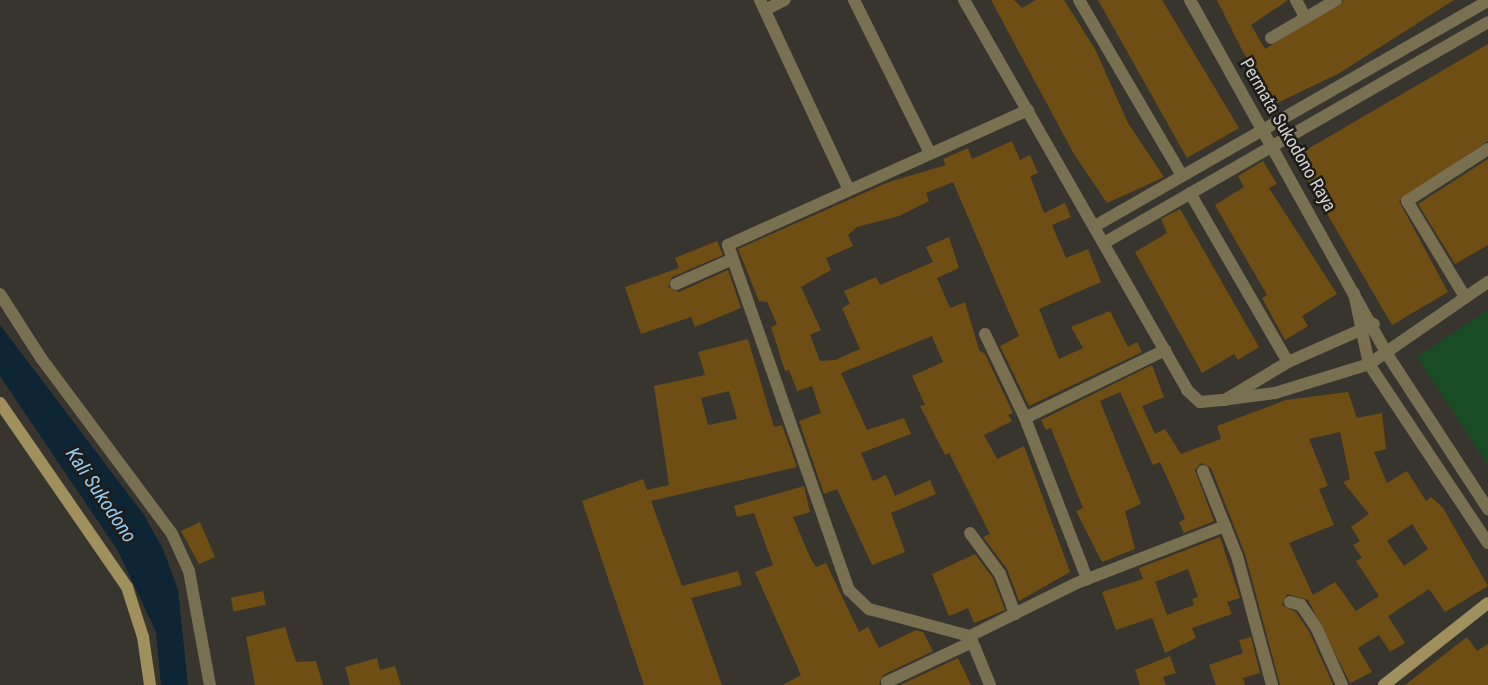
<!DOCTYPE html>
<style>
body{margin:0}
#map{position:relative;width:1488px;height:685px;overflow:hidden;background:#37352e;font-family:"Roboto Condensed",sans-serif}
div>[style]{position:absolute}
.green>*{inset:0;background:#1a4c23}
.water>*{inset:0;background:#0d2534}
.building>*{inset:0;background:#6f4e14;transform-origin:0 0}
.street>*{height:12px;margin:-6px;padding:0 6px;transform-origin:6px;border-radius:6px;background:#797051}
.secondary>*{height:12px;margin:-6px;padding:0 6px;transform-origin:6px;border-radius:6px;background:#a0905e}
span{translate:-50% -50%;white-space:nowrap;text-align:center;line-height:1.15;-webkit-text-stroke:5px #1d1c19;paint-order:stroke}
.street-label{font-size:18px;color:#d4d2ce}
.water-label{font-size:20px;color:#92cbf2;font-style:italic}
</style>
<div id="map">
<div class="green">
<div style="clip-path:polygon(1488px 310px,1488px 465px,1417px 357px)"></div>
</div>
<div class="water">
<div style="clip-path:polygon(0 325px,144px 515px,163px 549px,178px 590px,188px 685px,161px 685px,156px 632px,118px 551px,0 376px)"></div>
</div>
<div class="building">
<div style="clip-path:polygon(991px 0,1014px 0,1022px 8px,1036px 0,1064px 0,1095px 49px,1128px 123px,1164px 177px,1107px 203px,1074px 154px)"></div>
<div style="clip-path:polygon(1098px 0,1162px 0,1239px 128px,1187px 158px)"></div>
<div style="clip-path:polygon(1217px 0,1288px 0,1251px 25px,1265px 49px,1344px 0,1454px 0,1338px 74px,1277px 103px,1243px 52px)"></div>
<div style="clip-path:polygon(1488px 44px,1488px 141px,1399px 201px,1448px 292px,1392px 325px,1294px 157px)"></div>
<div style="clip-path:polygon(1012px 141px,1020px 160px,1030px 155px,1038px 173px,1030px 176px,1044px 213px,1065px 203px,1071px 217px,1052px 225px,1066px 258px,1088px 249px,1101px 282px,1039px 309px,1059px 359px,1083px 348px,1071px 327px,1110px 311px,1128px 347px,1137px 342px,1142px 352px,1029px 406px,1000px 346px,1019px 336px,953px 182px,926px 193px,929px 201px,899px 216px,857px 227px,848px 235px,853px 246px,826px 258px,831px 270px,801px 287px,821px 330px,810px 335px,820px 361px,835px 360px,860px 349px,842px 308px,850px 304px,844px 291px,876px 277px,880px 285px,933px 262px,926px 247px,949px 237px,959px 268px,937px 278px,950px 308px,965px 302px,979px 350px,985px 354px,1013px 413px,1008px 415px,1012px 421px,984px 435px,997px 459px,1024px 446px,1070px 572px,1019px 601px,1007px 569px,983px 537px,990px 534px,949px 453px,945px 455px,920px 406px,925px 405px,912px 376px,943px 362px,932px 336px,841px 373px,867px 430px,904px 418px,911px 434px,861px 453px,873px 481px,886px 475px,895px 496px,930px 480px,936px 494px,891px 513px,905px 552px,872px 565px,837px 489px,824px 494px,799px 421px,821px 413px,812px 386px,797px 391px,789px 370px,785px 371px,771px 327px,777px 324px,767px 302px,759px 301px,738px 249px,889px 182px,946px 165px,943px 159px,968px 148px,972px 159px)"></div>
<div style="clip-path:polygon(1488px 159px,1488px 245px,1455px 264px,1418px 204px)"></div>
<div style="clip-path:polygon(1263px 161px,1277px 184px,1269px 188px,1337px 294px,1302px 316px,1308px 326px,1285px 340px,1262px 298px,1267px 295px,1215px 205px,1244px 187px,1238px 176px)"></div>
<div style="clip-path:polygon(1180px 209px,1259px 347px,1238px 360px,1234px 354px,1202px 373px,1135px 252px,1167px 233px,1161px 219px)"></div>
<div style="clip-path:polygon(717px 241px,723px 255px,672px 277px,668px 287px,679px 292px,728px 270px,741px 308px,695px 327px,691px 317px,641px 334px,625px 287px,679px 268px,675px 258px)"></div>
<div style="clip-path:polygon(evenodd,748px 339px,774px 427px,782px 425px,797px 467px,651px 501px,682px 586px,738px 571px,742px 585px,691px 598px,722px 685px,644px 685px,582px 501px,643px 479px,647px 490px,669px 485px,654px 386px,705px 375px,698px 352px,748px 339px,729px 391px,737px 419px,708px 425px,701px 398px,729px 391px)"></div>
<div style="clip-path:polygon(evenodd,1152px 365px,1164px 397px,1142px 406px,1155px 434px,1165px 429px,1181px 454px,1221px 439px,1217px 426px,1286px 400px,1348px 392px,1357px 418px,1382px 413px,1386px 449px,1374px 452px,1387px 483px,1407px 471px,1426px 501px,1431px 497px,1443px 508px,1488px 586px,1445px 612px,1429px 589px,1388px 616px,1405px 643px,1390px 652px,1379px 635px,1358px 648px,1372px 672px,1350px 683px,1308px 600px,1287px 594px,1282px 605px,1296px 612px,1310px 633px,1333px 685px,1280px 685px,1245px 554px,1211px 468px,1201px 463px,1195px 470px,1214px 521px,1184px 533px,1179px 522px,1185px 519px,1174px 493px,1160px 462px,1153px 465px,1120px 392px,1100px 401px,1141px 504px,1125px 511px,1135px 549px,1102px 562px,1076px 511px,1083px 508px,1051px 428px,1046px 430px,1041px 420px,1152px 365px,1340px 432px,1350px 479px,1343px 482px,1369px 514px,1351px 527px,1360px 541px,1353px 545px,1362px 558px,1356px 561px,1379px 596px,1356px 611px,1335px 582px,1313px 595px,1289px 543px,1334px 525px,1319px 489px,1328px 486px,1309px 439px,1340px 432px,1152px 365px,1412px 524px,1428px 549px,1404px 566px,1387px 541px,1412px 524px)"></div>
<div style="clip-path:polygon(804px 486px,810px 512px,793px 517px,810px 557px,816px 567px,826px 563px,859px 632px,868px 627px,879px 648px,916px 630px,923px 632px,933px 651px,883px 675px,879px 685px,783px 685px,801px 675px,755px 572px,773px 565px,754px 513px,737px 517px,734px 506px)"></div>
<div style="clip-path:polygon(200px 522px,215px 557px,199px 564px,181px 531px)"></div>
<div style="clip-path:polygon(evenodd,1220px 537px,1240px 598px,1227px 602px,1232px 614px,1192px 628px,1196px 638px,1165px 653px,1152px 618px,1116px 630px,1102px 592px,1143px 579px,1139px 568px,1220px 537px,1188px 569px,1198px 597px,1192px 599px,1194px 605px,1167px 615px,1155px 582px,1188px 569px)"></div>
<div style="clip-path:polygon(975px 554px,993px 578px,1005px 610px,974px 623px,968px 608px,949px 616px,932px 574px)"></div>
<div style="left:263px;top:591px;width:14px;height:33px;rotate:78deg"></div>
<div style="clip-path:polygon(285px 627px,296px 662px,316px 661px,323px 685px,255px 685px,246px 637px)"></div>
<div style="clip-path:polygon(1251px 637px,1260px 673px,1243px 678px,1245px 685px,1216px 685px,1209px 665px,1243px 653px,1239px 640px)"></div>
<div style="clip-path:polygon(1467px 637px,1477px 651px,1488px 644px,1488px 685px,1405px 685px)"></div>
<div style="clip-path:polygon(1170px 656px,1176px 673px,1163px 677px,1166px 685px,1140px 685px,1135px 670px)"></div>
<div style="clip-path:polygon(377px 658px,380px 670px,395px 666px,401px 685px,350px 685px,345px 667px)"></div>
<div style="clip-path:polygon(958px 658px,971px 685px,900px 685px)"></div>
</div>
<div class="street">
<div style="left:760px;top:0;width:208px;rotate:64.9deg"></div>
<div style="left:854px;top:0;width:171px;rotate:63.6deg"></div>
<div style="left:964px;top:0;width:449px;rotate:60.2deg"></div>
<div style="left:1187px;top:390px;width:18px;rotate:43deg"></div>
<div style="left:1200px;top:402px;width:25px;rotate:-5deg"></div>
<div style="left:1225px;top:400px;width:74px;rotate:-31.1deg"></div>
<div style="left:1288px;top:362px;width:94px;rotate:-23.8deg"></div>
<div style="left:1079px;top:0;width:202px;rotate:59.6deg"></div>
<div style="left:1190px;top:0;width:402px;rotate:60.9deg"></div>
<div style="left:1385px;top:351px;width:189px;rotate:56.9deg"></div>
<div style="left:1296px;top:0;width:19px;rotate:62deg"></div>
<div style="left:765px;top:10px;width:22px;rotate:-27deg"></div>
<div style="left:1271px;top:38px;width:75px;rotate:-30.3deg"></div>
<div style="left:1028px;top:110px;width:329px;rotate:155.8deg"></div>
<div style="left:728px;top:245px;width:366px;rotate:70.7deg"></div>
<div style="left:849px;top:590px;width:28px;rotate:44deg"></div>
<div style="left:869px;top:609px;width:105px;rotate:15deg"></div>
<div style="left:970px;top:636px;width:119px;rotate:-26.4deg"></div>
<div style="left:1077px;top:583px;width:159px;rotate:-21.1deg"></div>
<div style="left:1190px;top:193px;width:195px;rotate:59.9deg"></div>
<div style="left:1095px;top:226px;width:453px;rotate:-29.8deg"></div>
<div style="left:1104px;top:243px;width:443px;rotate:-29.9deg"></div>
<div style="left:676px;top:284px;width:62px;rotate:-23.7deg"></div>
<div style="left:1354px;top:293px;width:73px;rotate:78.1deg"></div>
<div style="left:1369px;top:364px;width:215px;rotate:56.4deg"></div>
<div style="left:0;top:294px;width:76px;rotate:57.4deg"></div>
<div style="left:41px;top:358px;width:219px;rotate:53.3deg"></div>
<div style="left:172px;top:534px;width:41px;rotate:65.3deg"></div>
<div style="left:189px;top:571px;width:116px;rotate:79.6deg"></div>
<div style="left:1465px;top:297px;width:112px;rotate:-121.1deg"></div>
<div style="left:1407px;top:201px;width:96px;rotate:-32.7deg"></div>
<div style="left:985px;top:334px;width:93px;rotate:64.5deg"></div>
<div style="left:1025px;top:418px;width:173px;rotate:68.9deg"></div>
<div style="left:1229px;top:399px;width:46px;rotate:-7.4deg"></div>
<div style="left:1275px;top:393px;width:98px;rotate:-17.1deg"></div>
<div style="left:1369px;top:364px;width:145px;rotate:-34.6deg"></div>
<div style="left:1025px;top:418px;width:156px;rotate:-25.9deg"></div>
<div style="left:1203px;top:471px;width:92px;rotate:68.2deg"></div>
<div style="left:1237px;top:556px;width:134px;rotate:74.8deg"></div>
<div style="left:970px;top:533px;width:51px;rotate:53.8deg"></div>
<div style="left:1000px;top:574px;width:43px;rotate:69.4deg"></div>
<div style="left:1290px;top:602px;width:11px;rotate:15deg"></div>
<div style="left:1301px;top:605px;width:29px;rotate:56deg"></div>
<div style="left:1317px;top:629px;width:61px;rotate:65.9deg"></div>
<div style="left:970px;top:636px;width:53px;rotate:67.8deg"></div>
<div style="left:887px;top:682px;width:94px;rotate:-25.2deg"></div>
</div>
<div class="secondary">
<div style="left:0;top:403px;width:224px;rotate:55.4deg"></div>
<div style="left:127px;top:587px;width:52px;rotate:72.3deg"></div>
<div style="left:143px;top:637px;width:49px;rotate:81.7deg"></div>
<div style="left:1384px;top:685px;width:132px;rotate:-38.3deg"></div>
</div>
<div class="street-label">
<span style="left:1288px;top:135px;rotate:60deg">Permata Sukodono Raya</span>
</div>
<div class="water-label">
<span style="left:101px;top:495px;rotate:56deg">Kali Sukodono</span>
</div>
</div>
